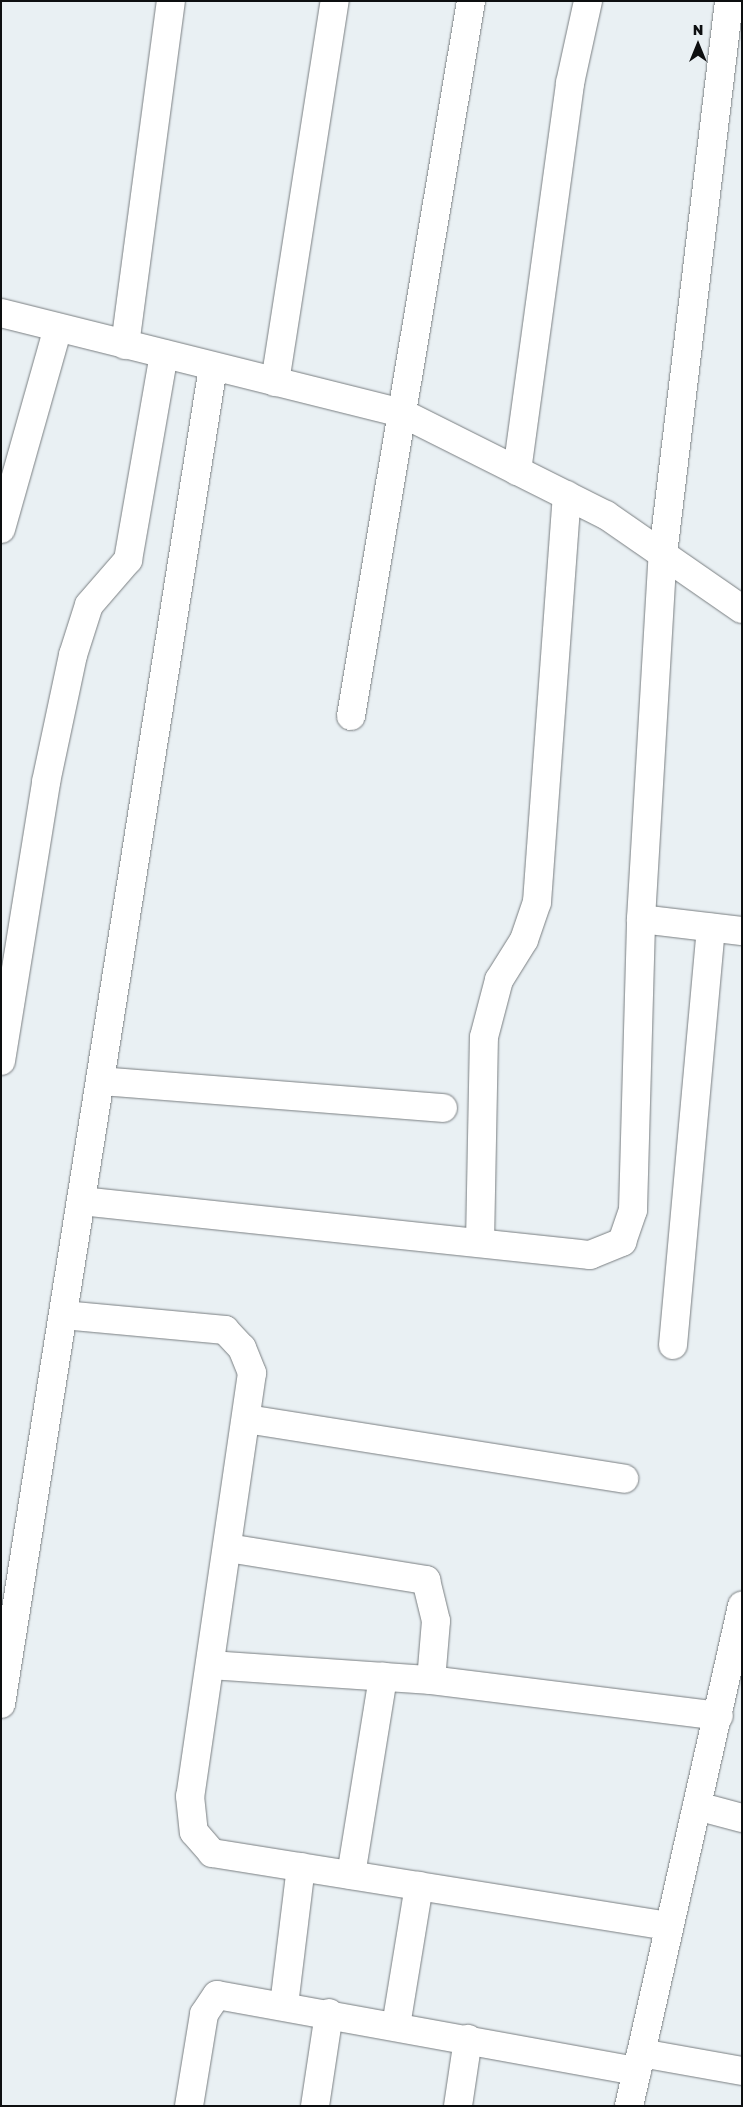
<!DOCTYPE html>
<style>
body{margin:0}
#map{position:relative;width:743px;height:2107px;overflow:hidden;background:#e9f0f3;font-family:"Golos Text",sans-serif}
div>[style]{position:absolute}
.roads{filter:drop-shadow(0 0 1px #797e81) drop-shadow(0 0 1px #797e81)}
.minor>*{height:28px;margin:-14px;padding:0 14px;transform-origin:14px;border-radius:14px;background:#fff}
span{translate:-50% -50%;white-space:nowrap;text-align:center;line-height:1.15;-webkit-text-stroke:4.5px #e9f0f3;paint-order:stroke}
.frame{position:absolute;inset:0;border:2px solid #0d0f10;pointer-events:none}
.north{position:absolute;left:673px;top:20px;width:50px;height:50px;-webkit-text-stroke:4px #e9f0f3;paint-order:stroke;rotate:0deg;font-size:14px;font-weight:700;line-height:20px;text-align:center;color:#0d0f10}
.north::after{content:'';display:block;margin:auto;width:18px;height:22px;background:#0d0f10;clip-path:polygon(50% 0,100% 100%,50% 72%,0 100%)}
</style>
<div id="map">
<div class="roads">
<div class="minor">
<div style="left:1px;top:313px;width:413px;rotate:14deg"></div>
<div style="left:402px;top:413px;width:228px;rotate:26.6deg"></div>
<div style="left:606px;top:515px;width:165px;rotate:34.7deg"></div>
<div style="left:125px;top:345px;width:347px;rotate:-82.4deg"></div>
<div style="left:275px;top:382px;width:386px;rotate:-81.1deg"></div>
<div style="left:517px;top:471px;width:392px;rotate:-82.2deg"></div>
<div style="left:570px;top:83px;width:84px;rotate:-77.6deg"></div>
<div style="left:1px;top:529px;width:209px;rotate:-74.2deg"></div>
<div style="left:351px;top:716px;width:725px;rotate:-80.47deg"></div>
<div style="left:641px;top:919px;width:102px;rotate:6.8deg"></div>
<div style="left:1px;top:1061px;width:283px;rotate:-80.8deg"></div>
<div style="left:46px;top:782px;width:130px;rotate:-78deg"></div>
<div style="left:73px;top:655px;width:52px;rotate:-72.3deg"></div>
<div style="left:89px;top:605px;width:60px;rotate:-49.1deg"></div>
<div style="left:128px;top:560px;width:209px;rotate:-80.1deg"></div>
<div style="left:100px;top:1081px;width:344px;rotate:4.5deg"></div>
<div style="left:81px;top:1201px;width:512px;rotate:6.06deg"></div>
<div style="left:590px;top:1255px;width:35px;rotate:-22deg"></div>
<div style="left:622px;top:1242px;width:34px;rotate:-71deg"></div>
<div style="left:633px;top:1210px;width:291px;rotate:-88.4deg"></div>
<div style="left:641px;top:919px;width:366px;rotate:-86.6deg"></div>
<div style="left:663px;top:554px;width:557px;rotate:-83.19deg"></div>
<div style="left:480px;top:1243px;width:206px;rotate:-88.9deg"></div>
<div style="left:484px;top:1037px;width:59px;rotate:-75.3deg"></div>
<div style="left:499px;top:980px;width:47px;rotate:-58deg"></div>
<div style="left:524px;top:940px;width:40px;rotate:-71.1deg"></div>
<div style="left:537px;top:902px;width:408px;rotate:-85.8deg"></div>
<div style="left:63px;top:1315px;width:163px;rotate:5.3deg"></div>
<div style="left:225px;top:1330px;width:25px;rotate:47deg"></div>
<div style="left:242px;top:1348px;width:27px;rotate:68deg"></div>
<div style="left:252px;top:1373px;width:428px;rotate:98.3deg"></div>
<div style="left:190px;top:1796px;width:36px;rotate:84deg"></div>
<div style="left:194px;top:1832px;width:28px;rotate:49deg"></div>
<div style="left:212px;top:1853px;width:463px;rotate:9.1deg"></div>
<div style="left:673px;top:1345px;width:419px;rotate:-84.8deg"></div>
<div style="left:247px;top:1419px;width:382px;rotate:9deg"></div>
<div style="left:228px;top:1548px;width:201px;rotate:9.2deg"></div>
<div style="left:426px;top:1580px;width:42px;rotate:76.3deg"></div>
<div style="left:436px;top:1621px;width:59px;rotate:94.8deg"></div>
<div style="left:210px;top:1665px;width:222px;rotate:3.9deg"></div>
<div style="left:431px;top:1680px;width:290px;rotate:7.1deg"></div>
<div style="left:1px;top:1704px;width:1354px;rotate:-80.99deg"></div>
<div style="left:697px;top:1806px;width:47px;rotate:14.9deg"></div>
<div style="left:351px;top:1875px;width:201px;rotate:-80.8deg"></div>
<div style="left:284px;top:2005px;width:139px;rotate:-83deg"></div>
<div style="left:396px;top:2026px;width:142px;rotate:-80.7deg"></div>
<div style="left:641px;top:2053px;width:103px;rotate:10.1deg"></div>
<div style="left:189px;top:2106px;width:93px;rotate:-80.7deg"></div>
<div style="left:204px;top:2014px;width:23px;rotate:-56deg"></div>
<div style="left:217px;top:1995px;width:427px;rotate:10.3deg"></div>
<div style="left:315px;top:2106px;width:94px;rotate:-81.4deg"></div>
<div style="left:458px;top:2106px;width:68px;rotate:-81.5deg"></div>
<div style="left:629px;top:2106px;width:513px;rotate:-77.27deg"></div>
</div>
</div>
<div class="frame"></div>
<div class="north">N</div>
</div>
